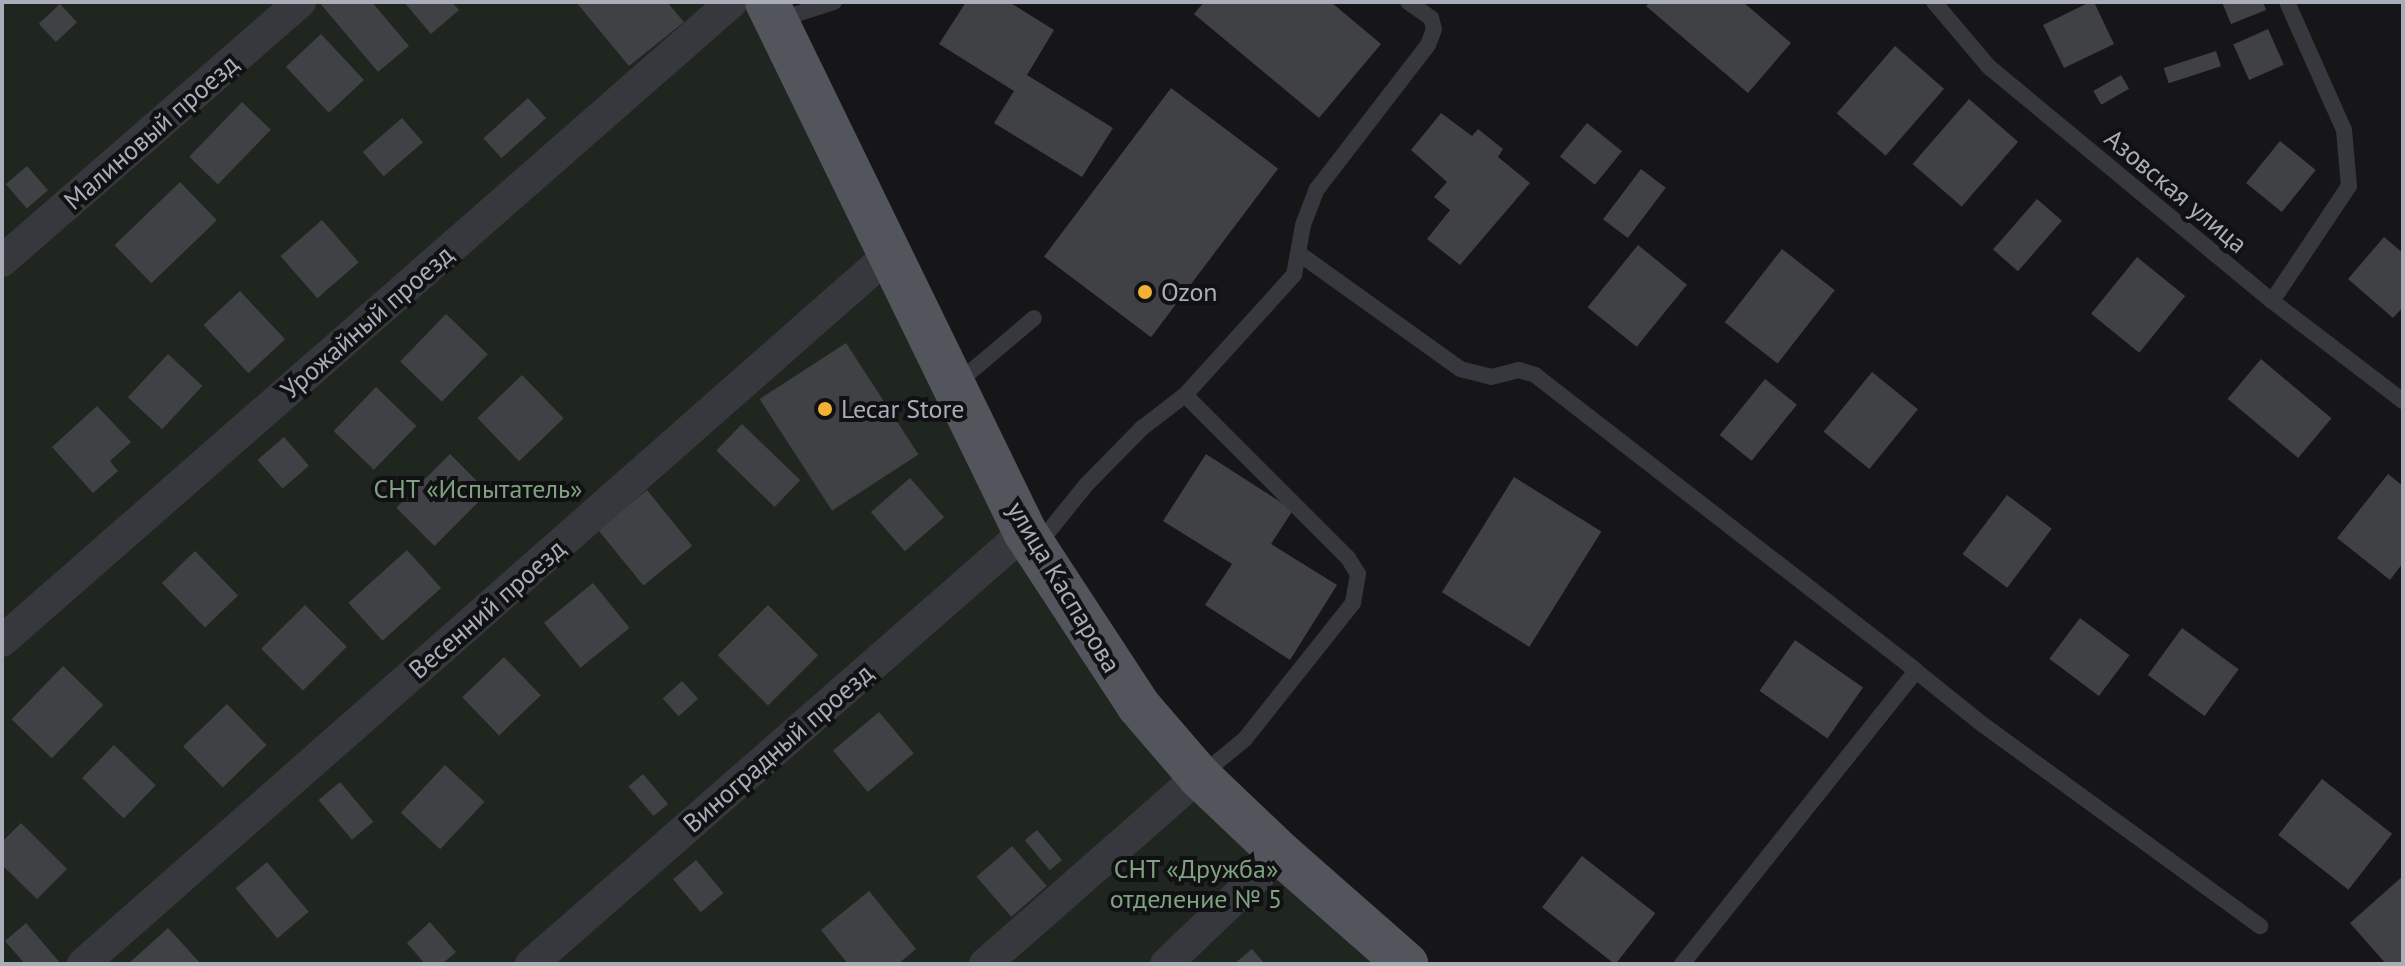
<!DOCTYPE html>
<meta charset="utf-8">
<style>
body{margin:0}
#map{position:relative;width:2405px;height:966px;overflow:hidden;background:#161618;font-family:"PT Sans",sans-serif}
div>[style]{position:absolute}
.green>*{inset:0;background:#1e261f}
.building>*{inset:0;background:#404145;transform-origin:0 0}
.lane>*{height:16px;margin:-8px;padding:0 8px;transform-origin:8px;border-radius:8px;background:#37383d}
.street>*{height:32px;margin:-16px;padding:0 16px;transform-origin:16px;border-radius:16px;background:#37383d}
.primary>*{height:44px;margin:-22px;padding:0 22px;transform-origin:22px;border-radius:22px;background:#53555c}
.dots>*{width:22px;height:22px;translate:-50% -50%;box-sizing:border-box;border:4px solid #111113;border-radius:50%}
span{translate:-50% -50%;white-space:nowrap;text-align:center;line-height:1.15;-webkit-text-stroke:8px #111113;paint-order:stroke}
.street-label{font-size:26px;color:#a8adb8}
.poi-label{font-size:26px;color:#a8adb8}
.left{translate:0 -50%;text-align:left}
.park-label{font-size:26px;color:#7fa381}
.frame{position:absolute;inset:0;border:4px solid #a8adb8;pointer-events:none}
</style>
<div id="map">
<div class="green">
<div style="clip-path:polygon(2px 2px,767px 2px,1137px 705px,1406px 964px,2px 964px)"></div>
</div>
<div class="building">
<div style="clip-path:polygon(319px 2px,372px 2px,409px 46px,378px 72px)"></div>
<div style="clip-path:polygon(404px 2px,452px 2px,459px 10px,431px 34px)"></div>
<div style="clip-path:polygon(576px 2px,667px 2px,684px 22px,629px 66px)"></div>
<div style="clip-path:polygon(966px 2px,1009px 2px,1054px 30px,1027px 75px,1113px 128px,1082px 177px,994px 123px,1014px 91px,939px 44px)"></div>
<div style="clip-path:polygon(1204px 2px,1331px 2px,1381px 44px,1319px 118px,1194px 14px)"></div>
<div style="clip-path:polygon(1650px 2px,1743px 2px,1791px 43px,1748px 93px,1646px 6px)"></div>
<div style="clip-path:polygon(2090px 2px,2094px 2px,2114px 44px,2064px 68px,2043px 25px)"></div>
<div style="clip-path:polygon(2222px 2px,2263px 2px,2266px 10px,2231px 24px)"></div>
<div style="left:60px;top:4px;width:25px;height:29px;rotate:47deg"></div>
<div style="left:2268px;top:29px;width:39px;height:38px;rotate:66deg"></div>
<div style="left:321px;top:34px;width:63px;height:48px;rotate:47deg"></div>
<div style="left:1895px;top:46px;width:65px;height:89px;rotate:41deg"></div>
<div style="left:2216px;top:51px;width:16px;height:55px;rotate:72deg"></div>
<div style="left:2121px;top:75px;width:16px;height:32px;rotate:60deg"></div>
<div style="left:1171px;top:88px;width:134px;height:211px;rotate:37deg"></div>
<div style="left:528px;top:98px;width:27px;height:60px;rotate:48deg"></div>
<div style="left:1969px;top:99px;width:65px;height:86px;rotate:41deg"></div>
<div style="left:242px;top:102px;width:40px;height:76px;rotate:44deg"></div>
<div style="clip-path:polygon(1441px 113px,1472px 136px,1478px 129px,1503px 149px,1498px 157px,1530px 183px,1460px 265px,1427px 239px,1450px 210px,1434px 197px,1447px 182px,1411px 150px)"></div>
<div style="left:402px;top:118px;width:32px;height:52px;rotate:49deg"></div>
<div style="left:1587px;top:123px;width:45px;height:43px;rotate:39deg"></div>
<div style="left:2280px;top:141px;width:46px;height:54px;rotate:39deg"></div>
<div style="left:27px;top:166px;width:32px;height:28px;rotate:49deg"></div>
<div style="left:1641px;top:169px;width:31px;height:63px;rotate:37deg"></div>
<div style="left:180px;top:182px;width:53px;height:91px;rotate:46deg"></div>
<div style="left:2037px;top:199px;width:33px;height:67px;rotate:41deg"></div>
<div style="left:322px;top:220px;width:56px;height:55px;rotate:49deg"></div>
<div style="clip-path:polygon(2384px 237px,2403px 253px,2403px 307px,2393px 318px,2348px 279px)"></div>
<div style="left:1638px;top:245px;width:63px;height:80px;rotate:39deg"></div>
<div style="left:1782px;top:249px;width:67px;height:93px;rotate:38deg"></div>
<div style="left:2137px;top:257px;width:62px;height:73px;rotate:39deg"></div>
<div style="left:240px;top:291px;width:66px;height:50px;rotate:47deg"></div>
<div style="left:446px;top:314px;width:58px;height:66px;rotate:44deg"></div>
<div style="left:846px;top:343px;width:133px;height:103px;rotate:57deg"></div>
<div style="left:168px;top:354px;width:47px;height:59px;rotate:43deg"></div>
<div style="left:2261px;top:359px;width:92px;height:52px;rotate:40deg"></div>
<div style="left:1872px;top:372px;width:59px;height:77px;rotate:39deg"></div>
<div style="left:522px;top:375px;width:60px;height:62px;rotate:46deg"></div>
<div style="left:1765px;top:379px;width:41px;height:72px;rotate:39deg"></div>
<div style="left:376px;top:387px;width:56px;height:61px;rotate:44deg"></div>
<div style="clip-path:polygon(97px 406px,131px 442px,110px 461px,118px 471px,93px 493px,52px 447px)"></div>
<div style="left:742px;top:424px;width:81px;height:37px;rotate:44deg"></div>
<div style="left:284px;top:437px;width:38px;height:35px;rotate:49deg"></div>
<div style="left:450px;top:454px;width:54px;height:76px;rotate:45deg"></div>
<div style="clip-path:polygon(1206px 454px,1293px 510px,1271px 544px,1337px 585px,1290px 660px,1205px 605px,1232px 564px,1163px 521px)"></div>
<div style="clip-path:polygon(2388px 474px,2403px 486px,2403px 563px,2390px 580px,2337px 538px)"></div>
<div style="left:1514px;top:477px;width:103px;height:136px;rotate:32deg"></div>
<div style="left:910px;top:478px;width:52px;height:52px;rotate:49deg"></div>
<div style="left:647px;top:490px;width:72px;height:63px;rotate:51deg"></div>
<div style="left:2007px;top:495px;width:56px;height:74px;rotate:37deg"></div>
<div style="left:407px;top:550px;width:51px;height:79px;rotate:48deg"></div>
<div style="left:195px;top:551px;width:62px;height:46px;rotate:46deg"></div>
<div style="left:593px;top:583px;width:58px;height:63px;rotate:51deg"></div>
<div style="left:305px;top:605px;width:59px;height:62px;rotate:45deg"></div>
<div style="left:768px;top:605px;width:71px;height:71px;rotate:45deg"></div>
<div style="left:2080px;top:618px;width:62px;height:51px;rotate:37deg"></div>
<div style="left:2182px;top:628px;width:70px;height:58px;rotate:36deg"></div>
<div style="left:1795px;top:640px;width:83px;height:62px;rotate:35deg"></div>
<div style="left:504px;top:657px;width:53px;height:58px;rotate:46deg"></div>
<div style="left:63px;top:666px;width:56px;height:74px;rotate:44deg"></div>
<div style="left:682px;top:681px;width:24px;height:26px;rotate:48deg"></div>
<div style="left:227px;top:704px;width:57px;height:61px;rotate:46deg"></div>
<div style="left:879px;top:712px;width:54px;height:60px;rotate:50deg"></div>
<div style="left:114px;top:745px;width:58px;height:46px;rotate:44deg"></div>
<div style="left:445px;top:765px;width:54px;height:65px;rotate:43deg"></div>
<div style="left:643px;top:774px;width:39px;height:19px;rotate:50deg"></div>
<div style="left:2322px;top:779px;width:89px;height:71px;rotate:38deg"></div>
<div style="left:340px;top:782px;width:52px;height:28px;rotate:50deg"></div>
<div style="clip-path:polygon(21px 823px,67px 869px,37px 899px,2px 865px,2px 842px)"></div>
<div style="left:1037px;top:830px;width:39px;height:16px;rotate:50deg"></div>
<div style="left:1012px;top:846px;width:53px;height:47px;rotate:49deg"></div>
<div style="left:1582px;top:856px;width:93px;height:65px;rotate:38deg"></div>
<div style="left:696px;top:860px;width:43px;height:30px;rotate:50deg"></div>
<div style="left:267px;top:862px;width:65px;height:41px;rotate:50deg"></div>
<div style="clip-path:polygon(2403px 876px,2403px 964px,2386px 964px,2350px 923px)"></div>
<div style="clip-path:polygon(869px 891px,916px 949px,898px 964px,848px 964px,821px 930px)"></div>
<div style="clip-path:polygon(430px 922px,456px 952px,442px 964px,425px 964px,407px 943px)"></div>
<div style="clip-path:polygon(26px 923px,61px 964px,25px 964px,5px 941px)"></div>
<div style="clip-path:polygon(168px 928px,201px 964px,128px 964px)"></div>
<div style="clip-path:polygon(1252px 949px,1265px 964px,1234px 964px)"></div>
</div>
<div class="lane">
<div style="left:1934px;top:2px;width:85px;rotate:49.8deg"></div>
<div style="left:1989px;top:67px;width:367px;rotate:39.6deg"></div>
<div style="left:2272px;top:301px;width:165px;rotate:37.4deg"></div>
<div style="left:778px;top:20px;width:59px;rotate:-17.8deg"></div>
<div style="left:1301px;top:255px;width:196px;rotate:35.6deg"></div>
<div style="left:1460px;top:369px;width:32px;rotate:14deg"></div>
<div style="left:1491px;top:377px;width:29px;rotate:-14deg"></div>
<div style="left:1519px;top:370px;width:17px;rotate:17deg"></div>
<div style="left:1535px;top:375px;width:482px;rotate:37.8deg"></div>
<div style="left:1916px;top:671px;width:375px;rotate:128.6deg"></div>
<div style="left:2272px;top:301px;width:138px;rotate:-56.2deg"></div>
<div style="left:2349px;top:186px;width:56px;rotate:-95.1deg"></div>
<div style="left:2344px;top:130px;width:140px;rotate:-114deg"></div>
<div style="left:956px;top:384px;width:102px;rotate:-40.2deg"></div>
<div style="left:1185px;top:395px;width:162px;rotate:-47.8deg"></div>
<div style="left:1294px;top:275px;width:51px;rotate:-79.8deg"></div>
<div style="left:1303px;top:225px;width:39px;rotate:-69deg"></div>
<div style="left:1317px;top:189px;width:182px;rotate:-52.4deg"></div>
<div style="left:1428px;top:45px;width:17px;rotate:-69deg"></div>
<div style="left:1434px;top:29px;width:11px;rotate:-105deg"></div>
<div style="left:1431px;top:18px;width:28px;rotate:-145deg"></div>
<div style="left:1036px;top:547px;width:80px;rotate:-51.1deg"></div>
<div style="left:1086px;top:485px;width:80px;rotate:-45.5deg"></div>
<div style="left:1142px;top:428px;width:54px;rotate:-37.5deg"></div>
<div style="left:1185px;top:395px;width:231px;rotate:45deg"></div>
<div style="left:1348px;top:558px;width:19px;rotate:58deg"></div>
<div style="left:1358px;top:574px;width:29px;rotate:100deg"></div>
<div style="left:1353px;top:603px;width:174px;rotate:128.5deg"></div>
<div style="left:1245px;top:739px;width:58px;rotate:140.6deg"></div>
<div style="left:1916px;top:671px;width:85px;rotate:38.8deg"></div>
<div style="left:1982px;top:724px;width:344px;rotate:36deg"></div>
</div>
<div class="street">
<div style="left:2px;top:261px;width:395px;rotate:-41deg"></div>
<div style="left:2px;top:641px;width:970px;rotate:-41.2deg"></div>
<div style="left:83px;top:964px;width:1076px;rotate:-41.35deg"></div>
<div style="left:531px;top:964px;width:656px;rotate:-41.17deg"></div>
<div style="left:985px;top:964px;width:285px;rotate:-41.3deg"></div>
<div style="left:1166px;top:964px;width:159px;rotate:-43.7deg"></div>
</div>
<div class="primary">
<div style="left:767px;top:2px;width:589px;rotate:64.04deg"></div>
<div style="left:1025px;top:532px;width:207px;rotate:56.8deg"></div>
<div style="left:1138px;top:705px;width:94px;rotate:49.3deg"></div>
<div style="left:1199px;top:776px;width:113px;rotate:43.6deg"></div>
<div style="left:1281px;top:854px;width:167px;rotate:41.3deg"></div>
</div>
<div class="dots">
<div style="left:1145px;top:292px;background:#f2b134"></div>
<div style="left:825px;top:409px;background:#f2b134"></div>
</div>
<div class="street-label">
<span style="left:151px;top:132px;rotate:-41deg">Малиновый проезд</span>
<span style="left:2176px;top:191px;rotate:40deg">Азовская улица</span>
<span style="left:367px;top:322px;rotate:-41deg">Урожайный проезд</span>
<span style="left:1064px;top:587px;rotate:59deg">улица Каспарова</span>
<span style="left:487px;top:609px;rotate:-41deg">Весенний проезд</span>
<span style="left:778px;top:748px;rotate:-41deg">Виноградный проезд</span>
</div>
<div class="poi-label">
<span class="left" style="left:1161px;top:292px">Ozon</span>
<span class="left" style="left:841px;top:409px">Lecar Store</span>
</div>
<div class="park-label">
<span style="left:478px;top:489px">СНТ «Испытатель»</span>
<span style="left:1196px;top:884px">СНТ «Дружба»<br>отделение № 5</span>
</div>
<div class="frame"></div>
</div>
